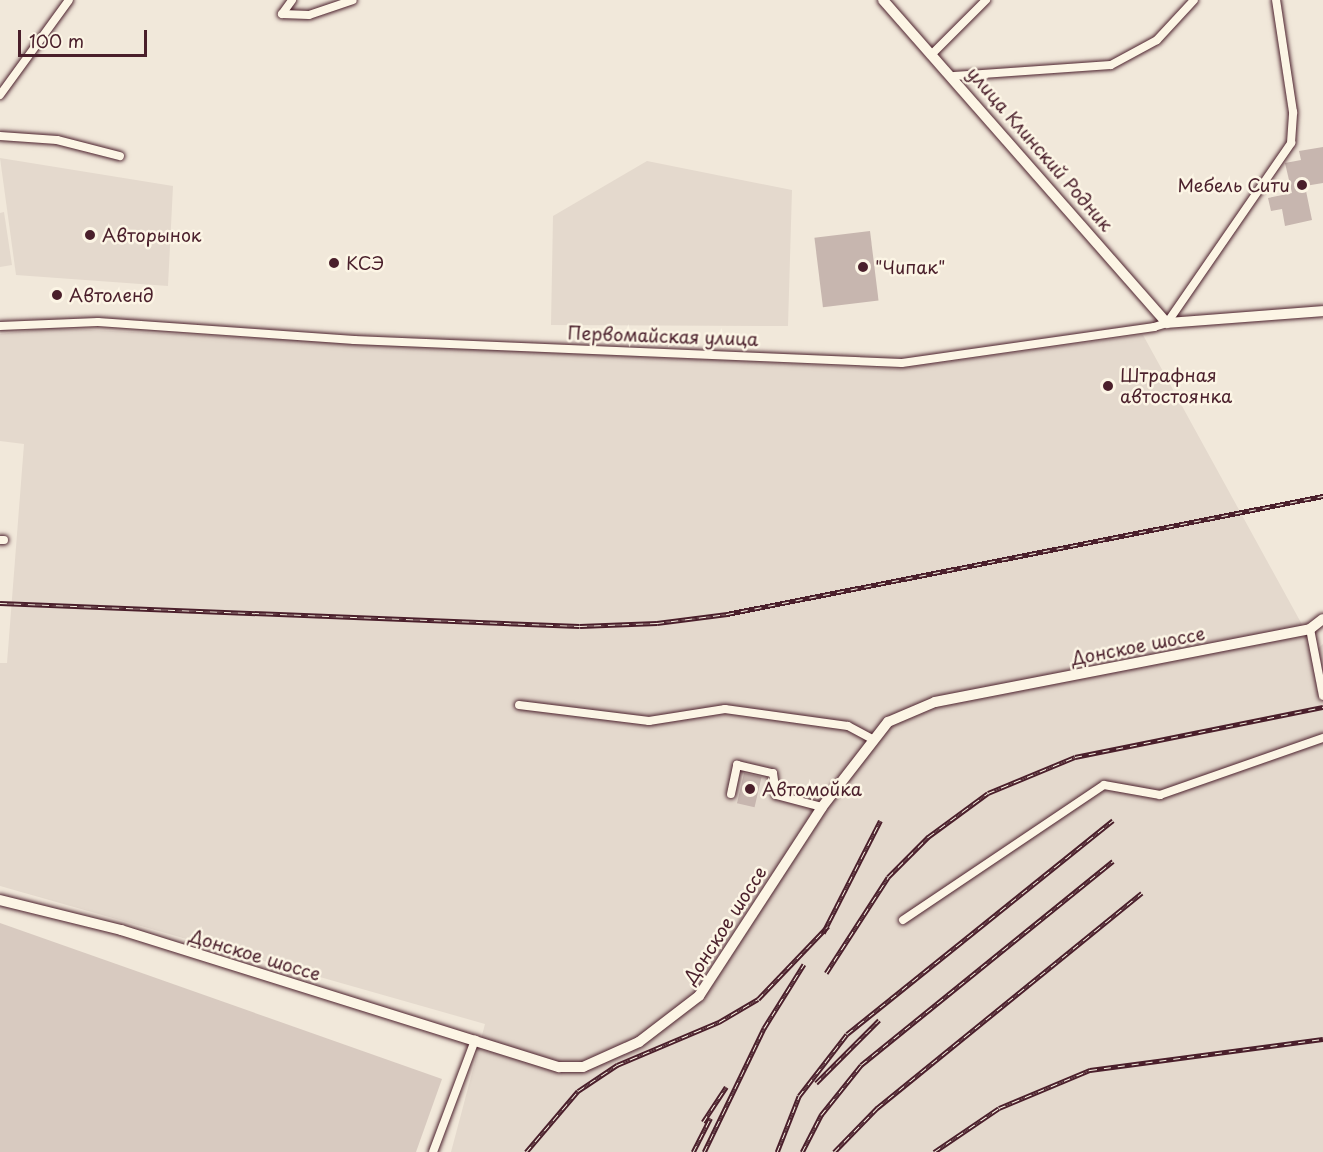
<!DOCTYPE html>
<meta charset="utf-8">
<style>
body{margin:0}
#map{position:relative;width:1323px;height:1152px;overflow:hidden;background:#f1e8da;font-family:"Playpen Sans",sans-serif}
div>[style]{position:absolute}
.built>*{inset:0;background:#e4d9cd}
.green>*{inset:0;background:#d8cac0}
.building>*{inset:0;background:#c7b6af;transform-origin:0 0}
.roads{filter:drop-shadow(0 0 2px #4a1f2b) drop-shadow(0 0 2px #4a1f2b)}
.street>*{height:8px;margin:-4px;padding:0 4px;transform-origin:4px;border-radius:4px;background:#fcf5e5}
.secondary>*{height:10px;margin:-5px;padding:0 5px;transform-origin:5px;border-radius:5px;background:#fcf5e5}
.rail>*{height:4.5px;margin-top:-2.25px;transform-origin:0;background:repeating-linear-gradient(90deg,#fcf5e5 0 7px,#4a1f2b 0 14px);box-sizing:border-box;border-block:2px solid #4a1f2b}
.dots>*{width:16px;height:16px;translate:-50% -50%;box-sizing:border-box;border:3px solid #fcf5e5;border-radius:50%}
span{translate:-50% -50%;white-space:nowrap;text-align:center;line-height:1.15;-webkit-text-stroke:5px #fcf5e5;paint-order:stroke}
.street-label{font-size:18px;color:#4a1f2b}
.poi-label{font-size:18px;color:#4a1f2b}
.right{translate:-100% -50%;text-align:right}
.left{translate:0 -50%;text-align:left}
.scale{position:absolute;left:18px;top:30px;width:129px;height:27px;box-sizing:border-box;border:3px solid #4a1f2b;border-top:0;padding-left:8px;font-size:18px;line-height:21px;white-space:nowrap;color:#4a1f2b;-webkit-text-stroke:4px #fcf5e5;paint-order:stroke}
</style>
<div id="map">
<div class="built">
<div style="clip-path:polygon(0 158px,173px 186px,168px 286px,16px 275px)"></div>
<div style="clip-path:polygon(647px 161px,792px 190px,788px 326px,551px 325px,553px 216px)"></div>
<div style="clip-path:polygon(4px 212px,12px 265px,0 267px,0 213px)"></div>
<div style="clip-path:polygon(50px 328px,897px 369px,1143px 335px,1316px 650px,1323px 644px,1323px 1152px,451px 1152px,485px 1024px,0 886px,0 663px,7px 663px,24px 444px,0 441px,0 334px)"></div>
</div>
<div class="green">
<div style="clip-path:polygon(0 923px,442px 1079px,416px 1152px,0 1152px)"></div>
</div>
<div class="building">
<div style="clip-path:polygon(1323px 147px,1323px 183px,1305px 186px,1312px 220px,1285px 226px,1282px 209px,1271px 211px,1268px 198px,1292px 193px,1285px 163px,1301px 160px,1299px 151px)"></div>
<div style="left:870px;top:231px;width:70px;height:56px;rotate:83deg"></div>
<div style="left:744px;top:773px;width:18px;height:31px;rotate:13deg"></div>
</div>
<div class="roads">
<div class="street">
<div style="left:282px;top:14px;width:27px;rotate:2deg"></div>
<div style="left:309px;top:15px;width:46px;rotate:-18.8deg"></div>
<div style="left:282px;top:14px;width:17px;rotate:-54deg"></div>
<div style="left:933px;top:53px;width:75px;rotate:-45deg"></div>
<div style="left:954px;top:76px;width:157px;rotate:-4deg"></div>
<div style="left:1111px;top:65px;width:52px;rotate:-28.5deg"></div>
<div style="left:1157px;top:40px;width:54px;rotate:-47.2deg"></div>
<div style="left:0;top:95px;width:117px;rotate:-54deg"></div>
<div style="left:0;top:136px;width:57px;rotate:4deg"></div>
<div style="left:57px;top:140px;width:65px;rotate:14.3deg"></div>
<div style="left:0;top:326px;width:98px;rotate:-2.3deg"></div>
<div style="left:98px;top:322px;width:257px;rotate:4deg"></div>
<div style="left:354px;top:340px;width:548px;rotate:2.4deg"></div>
<div style="left:902px;top:363px;width:255px;rotate:-8.1deg"></div>
<div style="left:1154px;top:327px;width:14px;rotate:-17deg"></div>
<div style="left:1167px;top:323px;width:219px;rotate:-55.4deg"></div>
<div style="left:1291px;top:143px;width:31px;rotate:-86deg"></div>
<div style="left:1293px;top:112px;width:113px;rotate:-98.6deg"></div>
<div style="left:0;top:540px;width:4px"></div>
<div style="left:1310px;top:629px;width:68px;rotate:79deg"></div>
<div style="left:519px;top:705px;width:131px;rotate:7deg"></div>
<div style="left:649px;top:721px;width:77px;rotate:-9deg"></div>
<div style="left:725px;top:709px;width:124px;rotate:7.9deg"></div>
<div style="left:848px;top:726px;width:27px;rotate:28deg"></div>
<div style="left:731px;top:794px;width:30px;rotate:-78deg"></div>
<div style="left:737px;top:765px;width:37px;rotate:13deg"></div>
<div style="left:773px;top:773px;width:22px;rotate:82deg"></div>
<div style="left:776px;top:795px;width:48px;rotate:14.6deg"></div>
<div style="left:903px;top:920px;width:242px;rotate:-33.9deg"></div>
<div style="left:1104px;top:785px;width:57px;rotate:10.1deg"></div>
<div style="left:1160px;top:795px;width:173px;rotate:-19.3deg"></div>
<div style="left:433px;top:1152px;width:120px;rotate:-69.4deg"></div>
</div>
<div class="secondary">
<div style="left:883px;top:0;width:430px;rotate:48.7deg"></div>
<div style="left:1167px;top:323px;width:156px;rotate:-4.4deg"></div>
<div style="left:0;top:900px;width:125px;rotate:13.9deg"></div>
<div style="left:121px;top:930px;width:459px;rotate:17.4deg"></div>
<div style="left:559px;top:1067px;width:24px"></div>
<div style="left:583px;top:1067px;width:61px;rotate:-24.1deg"></div>
<div style="left:639px;top:1042px;width:76px;rotate:-37.5deg"></div>
<div style="left:699px;top:996px;width:225px;rotate:-56.9deg"></div>
<div style="left:822px;top:807px;width:108px;rotate:-52.2deg"></div>
<div style="left:888px;top:722px;width:51px;rotate:-23.1deg"></div>
<div style="left:935px;top:702px;width:382px;rotate:-11deg"></div>
<div style="left:1310px;top:629px;width:16px;rotate:-38deg"></div>
</div>
</div>
<div class="rail">
<div style="left:0;top:603px;width:580px;rotate:2.27deg"></div>
<div style="left:580px;top:626px;width:77px;rotate:-2.2deg"></div>
<div style="left:657px;top:623px;width:71px;rotate:-7.3deg"></div>
<div style="left:727px;top:614px;width:608px;rotate:-11.2deg"></div>
<div style="left:823px;top:933px;width:126px;rotate:-63deg"></div>
<div style="left:826px;top:973px;width:114px;rotate:-57.1deg"></div>
<div style="left:888px;top:877px;width:57px;rotate:-45deg"></div>
<div style="left:928px;top:837px;width:74px;rotate:-36.3deg"></div>
<div style="left:988px;top:793px;width:94px;rotate:-22.5deg"></div>
<div style="left:1075px;top:757px;width:253px;rotate:-11.4deg"></div>
<div style="left:816px;top:1083px;width:89px;rotate:-45deg"></div>
<div style="left:703px;top:1122px;width:42px;rotate:-56.7deg"></div>
<div style="left:526px;top:1152px;width:80px;rotate:-49.6deg"></div>
<div style="left:578px;top:1091px;width:47px;rotate:-33.7deg"></div>
<div style="left:617px;top:1065px;width:111px;rotate:-22.9deg"></div>
<div style="left:719px;top:1022px;width:45px;rotate:-30.5deg"></div>
<div style="left:758px;top:999px;width:101px;rotate:-46.2deg"></div>
<div style="left:693px;top:1152px;width:38px;rotate:-63deg"></div>
<div style="left:704px;top:1152px;width:138px;rotate:-64.2deg"></div>
<div style="left:764px;top:1028px;width:75px;rotate:-58deg"></div>
<div style="left:777px;top:1152px;width:60px;rotate:-68.6deg"></div>
<div style="left:799px;top:1096px;width:78px;rotate:-52.3deg"></div>
<div style="left:847px;top:1034px;width:341px;rotate:-38.8deg"></div>
<div style="left:802px;top:1152px;width:42px;rotate:-62.8deg"></div>
<div style="left:821px;top:1115px;width:64px;rotate:-51.3deg"></div>
<div style="left:861px;top:1065px;width:324px;rotate:-39deg"></div>
<div style="left:834px;top:1152px;width:62px;rotate:-45.7deg"></div>
<div style="left:877px;top:1108px;width:341px;rotate:-39.1deg"></div>
<div style="left:934px;top:1152px;width:78px;rotate:-34.1deg"></div>
<div style="left:999px;top:1108px;width:99px;rotate:-22.7deg"></div>
<div style="left:1090px;top:1070px;width:235px;rotate:-7.6deg"></div>
</div>
<div class="dots">
<div style="left:1302px;top:185px;background:#4a1f2b"></div>
<div style="left:90px;top:235px;background:#4a1f2b"></div>
<div style="left:334px;top:263px;background:#4a1f2b"></div>
<div style="left:863px;top:267px;background:#4a1f2b"></div>
<div style="left:57px;top:295px;background:#4a1f2b"></div>
<div style="left:1108px;top:386px;background:#4a1f2b"></div>
<div style="left:750px;top:789px;background:#4a1f2b"></div>
</div>
<div class="street-label">
<span style="left:1040px;top:149px;rotate:49deg">улица Клинский Родник</span>
<span style="left:663px;top:336px;rotate:2deg">Первомайская улица</span>
<span style="left:1138px;top:646px;rotate:-11deg">Донское шоссе</span>
<span style="left:725px;top:925px;rotate:-57deg">Донское шоссе</span>
<span style="left:255px;top:955px;rotate:17deg">Донское шоссе</span>
</div>
<div class="poi-label">
<span class="right" style="left:1290px;top:185px">Мебель Сити</span>
<span class="left" style="left:102px;top:235px">Авторынок</span>
<span class="left" style="left:346px;top:263px">КСЭ</span>
<span class="left" style="left:875px;top:267px">"Чипак"</span>
<span class="left" style="left:69px;top:295px">Автоленд</span>
<span class="left" style="left:1120px;top:386px">Штрафная<br>автостоянка</span>
<span class="left" style="left:762px;top:789px">Автомойка</span>
</div>
<div class="scale">100 m</div>
</div>
